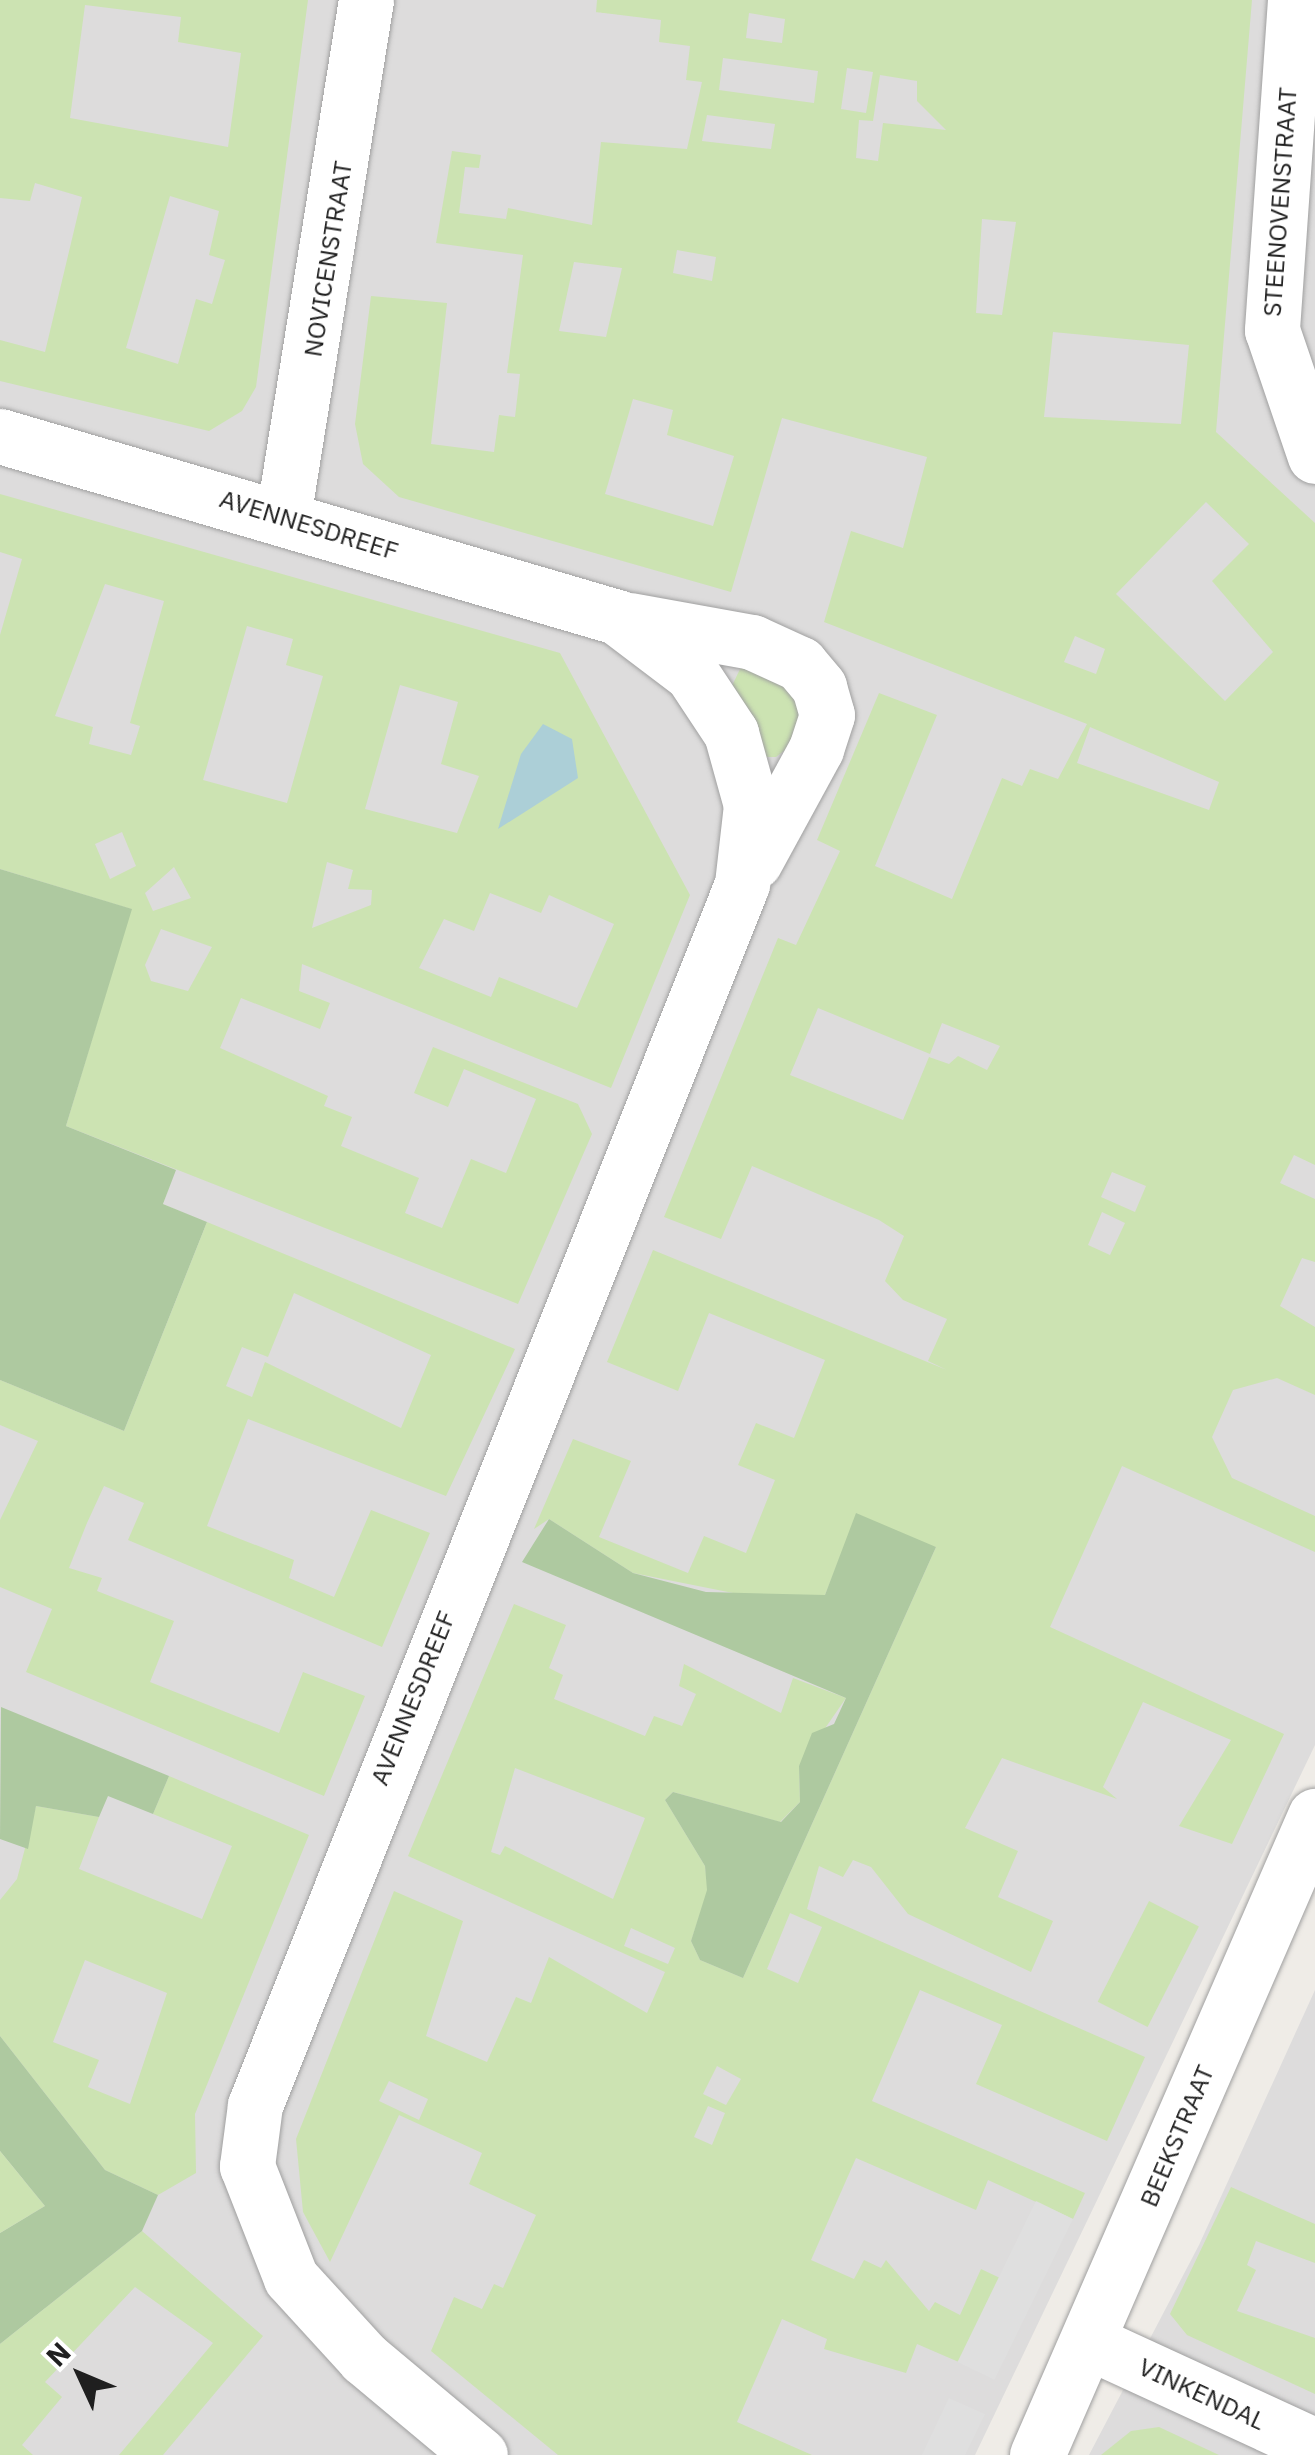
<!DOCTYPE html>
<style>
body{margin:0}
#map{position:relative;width:1315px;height:2455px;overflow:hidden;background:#efece7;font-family:"IBM Plex Sans",sans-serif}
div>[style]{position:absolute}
.residential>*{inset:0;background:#dddcdc}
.grass>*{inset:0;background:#cce3b2;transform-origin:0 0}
.forest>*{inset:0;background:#aec9a0}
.parking>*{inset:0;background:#dfdfdf;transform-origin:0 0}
.water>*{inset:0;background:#accfd7}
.roads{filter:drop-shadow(0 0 2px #a0a0a0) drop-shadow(0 0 2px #a0a0a0)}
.minor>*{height:55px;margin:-27.5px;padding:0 27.5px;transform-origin:27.5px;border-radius:27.5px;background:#fff}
.tertiary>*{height:55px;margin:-27.5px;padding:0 27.5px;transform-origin:27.5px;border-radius:27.5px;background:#fff}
span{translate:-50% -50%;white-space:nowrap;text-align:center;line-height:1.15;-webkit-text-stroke:10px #fff;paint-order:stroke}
.street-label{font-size:25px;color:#1f1f1f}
.north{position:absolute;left:30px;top:2325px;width:100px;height:100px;-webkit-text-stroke:8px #fff;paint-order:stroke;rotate:314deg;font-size:28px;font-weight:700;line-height:40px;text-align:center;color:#1f1f1f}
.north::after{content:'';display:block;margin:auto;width:35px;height:45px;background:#1f1f1f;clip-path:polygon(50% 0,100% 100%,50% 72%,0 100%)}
</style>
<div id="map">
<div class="residential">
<div style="clip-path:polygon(0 0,1315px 0,1315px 1745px,975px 2455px,0 2455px,0 2344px,45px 2309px,0 2036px,0 1380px,124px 1431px,207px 1223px,163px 1204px,175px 1170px,66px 1126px,131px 909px,0 869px)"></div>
<div style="clip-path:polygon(1315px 1990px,1315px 2455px,1089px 2455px,1199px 2245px)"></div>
</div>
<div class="grass">
<div style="clip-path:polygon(evenodd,0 0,308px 0,256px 387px,242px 411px,209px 431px,0 381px,0 340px,45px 352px,82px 197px,35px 183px,30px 201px,0 198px,0 0,85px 5px,181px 17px,178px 42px,241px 53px,228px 147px,70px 118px,85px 5px,0 0,170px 196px,219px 211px,209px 255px,225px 260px,212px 304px,196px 299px,178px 364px,126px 348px,170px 196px)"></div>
<div style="clip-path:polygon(evenodd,597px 0,1252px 0,1216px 432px,1315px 523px,1315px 1165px,1294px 1155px,1280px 1183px,1315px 1199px,1315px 1262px,1302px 1258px,1280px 1306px,1315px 1327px,1315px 1395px,1277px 1378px,1233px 1390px,1212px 1437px,1232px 1478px,1315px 1516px,1315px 1552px,1122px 1466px,1050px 1627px,1284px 1734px,1232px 1844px,1179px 1826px,1231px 1740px,1143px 1702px,1103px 1787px,1117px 1799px,1002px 1758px,965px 1828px,1018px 1851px,998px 1897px,1053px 1921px,1031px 1972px,908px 1914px,871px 1867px,853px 1860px,843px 1877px,819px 1866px,807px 1909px,1145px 2057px,1107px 2141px,976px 2084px,1002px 2025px,920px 1990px,872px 2101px,1085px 2193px,1073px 2219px,988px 2180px,976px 2210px,856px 2158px,811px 2260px,854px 2279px,864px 2260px,881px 2268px,886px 2260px,929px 2311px,935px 2302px,960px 2315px,981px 2269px,1000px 2278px,961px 2363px,917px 2344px,906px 2373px,824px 2349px,827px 2339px,782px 2319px,737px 2422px,812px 2455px,558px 2455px,431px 2351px,454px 2297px,482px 2309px,494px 2284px,503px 2288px,536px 2215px,469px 2184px,482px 2153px,399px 2115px,330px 2262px,303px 2212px,296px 2139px,394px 1891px,463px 1921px,426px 2036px,487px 2062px,516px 1997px,531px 2003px,549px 1957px,647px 2013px,665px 1972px,408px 1856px,514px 1604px,566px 1625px,549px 1668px,563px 1675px,554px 1699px,645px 1736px,654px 1716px,682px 1726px,696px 1694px,679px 1686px,684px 1664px,781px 1713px,793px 1678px,846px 1698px,799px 1766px,800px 1802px,780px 1822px,673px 1792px,665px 1800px,705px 1866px,708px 1890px,691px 1941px,700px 1960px,743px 1978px,936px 1547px,847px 1540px,825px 1595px,748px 1596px,633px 1573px,549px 1519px,534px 1529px,573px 1439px,631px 1461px,599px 1537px,688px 1573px,704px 1536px,746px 1553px,775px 1480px,738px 1465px,756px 1423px,794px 1438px,825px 1360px,709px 1313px,678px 1391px,607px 1362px,653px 1250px,947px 1370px,928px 1361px,947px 1319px,903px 1300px,885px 1281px,904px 1236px,879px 1220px,752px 1166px,721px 1239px,664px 1217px,778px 938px,796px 945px,840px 851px,817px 840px,879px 693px,937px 715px,875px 866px,952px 899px,1002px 778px,1022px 786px,1030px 769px,1058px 779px,1087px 724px,824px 622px,851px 531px,903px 548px,927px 457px,782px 418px,731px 592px,399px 497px,363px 464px,355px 424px,371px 296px,447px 303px,431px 444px,494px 452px,499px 415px,515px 417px,520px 374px,507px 373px,523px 255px,436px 243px,452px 151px,481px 155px,479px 168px,465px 167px,459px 213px,506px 219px,508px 208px,592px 225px,601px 142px,687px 149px,702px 82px,686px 80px,690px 46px,659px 42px,661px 20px,596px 12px,597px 0,749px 13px,785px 19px,782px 43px,746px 38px,749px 13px,597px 0,723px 58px,818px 71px,814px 103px,719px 90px,723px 58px,597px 0,847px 68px,873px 72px,866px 113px,841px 109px,847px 68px,597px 0,880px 75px,917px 81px,917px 101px,946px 130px,883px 123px,878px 161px,856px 158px,859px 120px,873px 121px,880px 75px,597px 0,707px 115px,775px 124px,771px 149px,702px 141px,707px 115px,597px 0,982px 219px,1016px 222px,1002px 315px,976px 313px,982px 219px,597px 0,677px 250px,716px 257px,712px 281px,673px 273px,677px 250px,597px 0,574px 262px,622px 268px,606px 337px,559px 331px,574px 262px,597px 0,1053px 332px,1189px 345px,1181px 424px,1044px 417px,1053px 332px,597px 0,633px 399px,673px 410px,667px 435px,734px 456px,713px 526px,605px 494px,633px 399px,597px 0,1206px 502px,1249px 544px,1212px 581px,1273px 652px,1225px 701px,1116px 594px,1206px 502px,597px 0,1075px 636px,1105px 649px,1096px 674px,1064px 662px,1075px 636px,597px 0,1090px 727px,1219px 782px,1209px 810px,1077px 763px,1090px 727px,597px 0,818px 1008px,930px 1054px,942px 1023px,1000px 1046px,987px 1070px,958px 1056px,949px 1064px,929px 1057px,903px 1120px,790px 1075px,818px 1008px,597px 0,1112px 1172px,1146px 1186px,1135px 1212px,1101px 1197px,1112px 1172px,597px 0,1102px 1212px,1125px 1223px,1110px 1255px,1088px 1245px,1102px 1212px,597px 0,515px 1768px,645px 1818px,613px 1899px,505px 1846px,500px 1855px,491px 1852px,515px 1768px,597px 0,790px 1913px,822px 1927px,798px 1983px,767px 1969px,790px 1913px,597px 0,631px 1928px,675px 1948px,668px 1964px,624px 1946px,631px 1928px,597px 0,717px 2066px,741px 2079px,726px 2105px,703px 2094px,717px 2066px,597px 0,389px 2081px,428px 2099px,419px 2120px,379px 2101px,389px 2081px,597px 0,708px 2106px,725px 2113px,712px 2145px,694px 2137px,708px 2106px)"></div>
<div style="clip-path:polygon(evenodd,0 494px,560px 653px,690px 895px,611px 1088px,302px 964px,299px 991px,330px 1003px,320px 1029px,241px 998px,220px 1048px,328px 1096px,324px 1106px,352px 1117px,341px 1146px,419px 1178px,405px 1213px,442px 1228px,471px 1159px,506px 1173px,536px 1099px,464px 1069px,448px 1107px,414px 1093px,433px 1047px,578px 1104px,592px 1134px,518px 1304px,66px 1126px,131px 909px,0 869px,0 635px,22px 559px,0 552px,0 494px,105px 584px,164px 601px,130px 723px,140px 726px,131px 755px,89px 744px,93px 727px,55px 716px,105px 584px,0 494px,247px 626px,293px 639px,286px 665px,323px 676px,287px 803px,203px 780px,247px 626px,0 494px,400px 685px,458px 702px,441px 764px,479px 776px,457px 833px,365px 809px,400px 685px,0 494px,122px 832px,136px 866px,110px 879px,95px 844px,122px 832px,0 494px,327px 862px,353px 870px,348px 889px,372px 890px,371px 905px,312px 928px,327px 862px,0 494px,174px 867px,191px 898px,153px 911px,145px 893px,174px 867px,0 494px,490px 893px,541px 913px,549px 895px,614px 924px,577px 1008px,499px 977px,491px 997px,419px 968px,444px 919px,474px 931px,490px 893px,0 494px,161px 929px,212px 947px,188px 991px,151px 981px,145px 965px,161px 929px)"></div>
<div style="clip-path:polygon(760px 665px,802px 702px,793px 744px,776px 757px,765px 757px,729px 692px,741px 667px)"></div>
<div style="clip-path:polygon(evenodd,207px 1222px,515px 1349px,446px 1496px,248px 1419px,207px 1526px,294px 1560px,289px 1578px,334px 1597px,371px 1510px,430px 1533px,382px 1647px,128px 1540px,144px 1503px,104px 1486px,87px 1523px,69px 1568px,102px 1578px,97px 1591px,174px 1621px,150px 1682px,279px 1733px,303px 1672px,365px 1696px,324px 1796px,26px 1672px,52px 1609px,0 1587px,0 1520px,38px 1441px,0 1425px,0 1380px,124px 1431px,207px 1222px,294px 1293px,431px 1355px,401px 1428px,265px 1362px,252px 1397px,226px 1386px,242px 1347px,268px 1357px,294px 1293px)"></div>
<div style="clip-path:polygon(evenodd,169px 1776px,309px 1835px,195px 2114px,196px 2173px,158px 2195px,105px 2170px,0 2036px,0 1900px,17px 1879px,36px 1806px,99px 1817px,79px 1869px,202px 1919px,232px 1846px,153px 1814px,169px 1776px,85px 1960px,167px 1993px,130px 2104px,88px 2087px,99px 2060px,53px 2042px,85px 1960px)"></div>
<div style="left:1149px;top:1901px;width:56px;height:113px;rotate:27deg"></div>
<div style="clip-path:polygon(0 2151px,45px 2206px,0 2233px)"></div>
<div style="clip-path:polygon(1231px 2187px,1315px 2224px,1315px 2263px,1256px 2241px,1247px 2265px,1256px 2270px,1237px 2311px,1315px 2338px,1315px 2394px,1187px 2335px,1170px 2314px)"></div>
<div style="clip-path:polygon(142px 2231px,263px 2336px,163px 2455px,119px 2455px,213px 2343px,135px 2287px,45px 2382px,62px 2397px,22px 2445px,33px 2455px,0 2455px,0 2344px)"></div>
<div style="clip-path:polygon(1159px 2427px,1219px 2455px,1101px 2455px,1131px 2431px)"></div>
</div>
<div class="forest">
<div style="clip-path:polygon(0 869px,132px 909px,66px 1126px,176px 1170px,163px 1204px,207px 1222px,124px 1431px,0 1380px)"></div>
<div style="clip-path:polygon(856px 1513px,936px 1547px,743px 1978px,700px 1960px,691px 1941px,707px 1890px,705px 1866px,665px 1800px,673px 1792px,781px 1822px,800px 1802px,799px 1766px,812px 1733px,834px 1724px,846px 1698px,522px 1562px,549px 1519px,633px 1573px,706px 1592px,825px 1595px)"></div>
<div style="clip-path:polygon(1px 1707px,169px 1776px,153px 1814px,108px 1796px,99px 1817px,36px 1806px,28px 1849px,0 1839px)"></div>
<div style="clip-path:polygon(0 2036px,105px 2170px,158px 2195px,142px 2231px,0 2344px,0 2233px,45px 2206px,0 2151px)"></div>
</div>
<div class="parking">
<div style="left:1036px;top:2201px;width:41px;height:179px;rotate:26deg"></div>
<div style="clip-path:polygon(949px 2398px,985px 2414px,965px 2455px,922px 2455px)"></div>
</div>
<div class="water">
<div style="clip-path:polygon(543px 724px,572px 739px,578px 778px,498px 829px,521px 754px)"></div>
</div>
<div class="roads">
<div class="minor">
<div style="left:1295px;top:0;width:331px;rotate:94deg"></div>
<div style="left:1272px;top:330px;width:133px;rotate:71.2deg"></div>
<div style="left:0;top:436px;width:643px;rotate:16.35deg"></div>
<div style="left:617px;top:617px;width:94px;rotate:37.2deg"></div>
<div style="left:692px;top:674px;width:71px;rotate:56.5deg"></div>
<div style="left:731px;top:733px;width:75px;rotate:74.5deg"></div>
<div style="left:751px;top:805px;width:80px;rotate:96.5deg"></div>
<div style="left:742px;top:884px;width:1315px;rotate:111.74deg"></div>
<div style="left:255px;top:2105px;width:62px;rotate:97.5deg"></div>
<div style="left:247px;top:2166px;width:120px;rotate:68.6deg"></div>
<div style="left:291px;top:2278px;width:108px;rotate:47.6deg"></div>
<div style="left:364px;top:2358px;width:151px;rotate:39.9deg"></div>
<div style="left:283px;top:517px;width:524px;rotate:-80.88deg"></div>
<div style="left:630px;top:620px;width:124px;rotate:10.2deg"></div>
<div style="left:752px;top:642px;width:53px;rotate:24.6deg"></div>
<div style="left:800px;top:664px;width:30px;rotate:50deg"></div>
<div style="left:819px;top:687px;width:29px;rotate:74deg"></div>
<div style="left:827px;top:715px;width:36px;rotate:108deg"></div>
<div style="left:816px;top:749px;width:128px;rotate:118.6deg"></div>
<div style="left:1089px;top:2342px;width:249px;rotate:24.7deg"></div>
</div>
<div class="tertiary">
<div style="left:1037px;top:2455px;width:697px;rotate:-66.49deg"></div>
</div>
</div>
<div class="street-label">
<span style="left:1280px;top:202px;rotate:-86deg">STEENOVENSTRAAT</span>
<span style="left:328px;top:259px;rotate:-81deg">NOVICENSTRAAT</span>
<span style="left:309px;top:525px;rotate:17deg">AVENNESDREEF</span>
<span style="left:413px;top:1698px;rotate:-68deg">AVENNESDREEF</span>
<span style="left:1177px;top:2136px;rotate:-67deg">BEEKSTRAAT</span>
<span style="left:1202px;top:2394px;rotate:25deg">VINKENDAL</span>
</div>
<div class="north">N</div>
</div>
